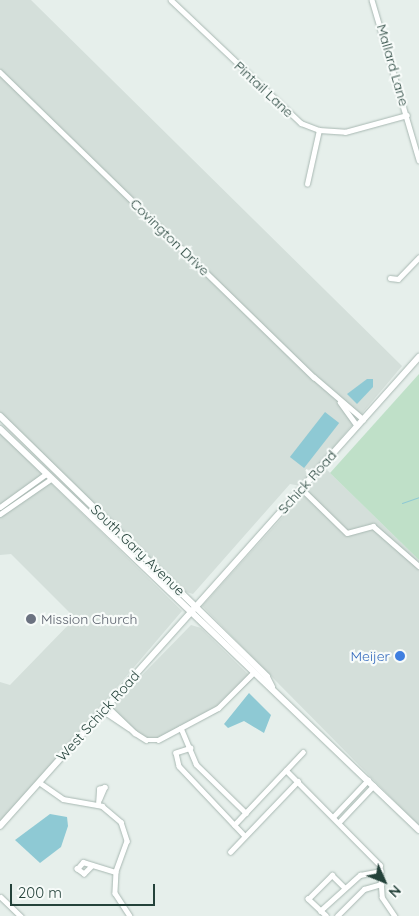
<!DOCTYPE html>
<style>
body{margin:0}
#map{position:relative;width:419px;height:916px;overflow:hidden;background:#e6efeb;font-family:Quicksand,sans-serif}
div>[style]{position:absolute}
.built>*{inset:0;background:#d4dfda}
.green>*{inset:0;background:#bfe0c8}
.water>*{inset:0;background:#8ec9d4;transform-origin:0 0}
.stream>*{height:1px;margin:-0.5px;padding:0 0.5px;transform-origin:0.5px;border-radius:0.5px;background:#8ec9d4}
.roads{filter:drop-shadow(0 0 1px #a8b8b2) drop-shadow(0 0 1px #a8b8b2)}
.minor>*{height:4.5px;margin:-2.25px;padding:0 2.25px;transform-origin:2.25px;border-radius:2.25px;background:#fff}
.tertiary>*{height:5.5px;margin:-2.75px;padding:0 2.75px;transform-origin:2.75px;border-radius:2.75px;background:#fff}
.secondary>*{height:6px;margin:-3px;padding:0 3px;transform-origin:3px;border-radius:3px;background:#fff}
.dots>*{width:14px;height:14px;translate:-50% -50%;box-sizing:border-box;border:2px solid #f7fbf9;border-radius:50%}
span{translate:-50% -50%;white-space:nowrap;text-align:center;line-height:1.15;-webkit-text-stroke:4.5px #f7fbf9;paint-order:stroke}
.street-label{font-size:14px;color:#24423a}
.worship-label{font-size:14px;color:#5b616d}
.left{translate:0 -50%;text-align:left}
.shop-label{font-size:14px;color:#366cbe}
.right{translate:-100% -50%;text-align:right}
.north{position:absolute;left:359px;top:856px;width:50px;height:50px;-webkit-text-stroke:4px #f7fbf9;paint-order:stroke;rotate:134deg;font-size:14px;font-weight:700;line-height:20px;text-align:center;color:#24423a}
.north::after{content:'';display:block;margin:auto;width:18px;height:22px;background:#24423a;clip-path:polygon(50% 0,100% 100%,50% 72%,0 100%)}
.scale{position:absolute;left:10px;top:884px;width:145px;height:22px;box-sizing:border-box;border:2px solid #24423a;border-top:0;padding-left:6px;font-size:15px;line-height:18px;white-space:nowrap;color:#24423a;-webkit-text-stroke:4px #f7fbf9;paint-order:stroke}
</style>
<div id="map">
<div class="built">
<div style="clip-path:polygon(0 0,31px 0,402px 366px,301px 486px,290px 484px,193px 594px,183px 591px,0 412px)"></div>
<div style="clip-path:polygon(0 433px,182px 611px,0 824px,0 682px,10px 685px,75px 618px,11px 554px,0 555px)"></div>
<div style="clip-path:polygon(326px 469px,419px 560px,419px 826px,202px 606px)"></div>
<div style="clip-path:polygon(191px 625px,201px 628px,253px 679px,217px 713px,148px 743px,107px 711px)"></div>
</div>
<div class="green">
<div style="clip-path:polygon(419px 374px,419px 560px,330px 473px)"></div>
</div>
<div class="water">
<div style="clip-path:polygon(367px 379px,373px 379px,373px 387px,357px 404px,347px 394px)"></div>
<div style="left:325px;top:412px;width:18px;height:57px;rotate:38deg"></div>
<div style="clip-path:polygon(249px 693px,271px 715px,264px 733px,244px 721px,228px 728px,224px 724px)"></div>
<div style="clip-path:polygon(50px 814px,67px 817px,68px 826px,61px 847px,40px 863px,15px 840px)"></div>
</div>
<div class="stream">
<div style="left:402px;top:503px;width:18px;rotate:-19deg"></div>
</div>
<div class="roads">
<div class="minor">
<div style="left:171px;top:0;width:179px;rotate:43.4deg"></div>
<div style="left:301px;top:123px;width:19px;rotate:21deg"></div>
<div style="left:319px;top:130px;width:26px;rotate:4deg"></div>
<div style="left:345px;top:132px;width:64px;rotate:-15.3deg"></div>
<div style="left:372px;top:0;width:167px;rotate:73.6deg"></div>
<div style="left:0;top:72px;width:438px;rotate:44.2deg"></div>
<div style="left:314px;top:377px;width:65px;rotate:40.6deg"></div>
<div style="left:307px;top:184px;width:55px;rotate:-77.5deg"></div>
<div style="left:390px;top:278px;width:8px;rotate:7deg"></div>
<div style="left:398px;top:279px;width:30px;rotate:-46deg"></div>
<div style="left:340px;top:402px;width:29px;rotate:54deg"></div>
<div style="left:301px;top:488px;width:64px;rotate:44.4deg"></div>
<div style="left:347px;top:533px;width:27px;rotate:-15deg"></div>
<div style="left:373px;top:526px;width:61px;rotate:41deg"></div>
<div style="left:0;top:507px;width:57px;rotate:-35.7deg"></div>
<div style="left:0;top:514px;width:62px;rotate:-34.5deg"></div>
<div style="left:107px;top:706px;width:39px;rotate:44deg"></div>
<div style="left:135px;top:733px;width:13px;rotate:32deg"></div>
<div style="left:146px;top:740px;width:12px"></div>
<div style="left:158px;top:740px;width:68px;rotate:-28.1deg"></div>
<div style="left:218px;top:708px;width:48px;rotate:-45deg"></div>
<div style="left:107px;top:706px;width:8px;rotate:83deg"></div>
<div style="left:108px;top:714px;width:25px;rotate:34deg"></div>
<div style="left:181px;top:728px;width:39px;rotate:67deg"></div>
<div style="left:196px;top:764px;width:70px;rotate:44.4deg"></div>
<div style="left:191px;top:748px;width:16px;rotate:162deg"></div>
<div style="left:176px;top:753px;width:13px;rotate:77deg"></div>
<div style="left:179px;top:766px;width:96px;rotate:46.7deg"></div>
<div style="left:286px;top:770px;width:134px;rotate:45.3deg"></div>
<div style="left:380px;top:865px;width:32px;rotate:86deg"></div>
<div style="left:382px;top:897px;width:23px;rotate:56deg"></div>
<div style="left:39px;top:782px;width:29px;rotate:35deg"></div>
<div style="left:63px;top:799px;width:40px;rotate:10deg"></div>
<div style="left:102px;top:806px;width:25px;rotate:40deg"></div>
<div style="left:121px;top:822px;width:20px;rotate:72deg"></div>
<div style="left:127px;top:841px;width:33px;rotate:110deg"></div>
<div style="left:116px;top:872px;width:21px;rotate:93deg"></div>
<div style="left:115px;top:893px;width:27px;rotate:57deg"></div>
<div style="left:98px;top:805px;width:16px;rotate:-86deg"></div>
<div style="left:99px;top:789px;width:6px;rotate:-18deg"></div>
<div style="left:105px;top:787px;width:13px;rotate:113deg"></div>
<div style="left:333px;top:817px;width:51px;rotate:-46.6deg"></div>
<div style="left:339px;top:822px;width:50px;rotate:-46.6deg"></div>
<div style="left:234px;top:825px;width:100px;rotate:-46.6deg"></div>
<div style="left:230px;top:852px;width:98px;rotate:-46.2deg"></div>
<div style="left:92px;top:866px;width:11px;rotate:135deg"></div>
<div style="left:84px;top:874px;width:9px;rotate:-144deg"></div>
<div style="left:77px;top:869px;width:9px;rotate:-49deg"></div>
<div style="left:83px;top:862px;width:34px;rotate:17deg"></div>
<div style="left:1px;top:897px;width:28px;rotate:44deg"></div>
<div style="left:320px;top:911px;width:54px;rotate:-42deg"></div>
<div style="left:360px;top:875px;width:21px;rotate:-11deg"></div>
<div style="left:326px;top:916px;width:25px;rotate:-137deg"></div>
<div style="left:308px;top:899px;width:34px;rotate:-45deg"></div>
<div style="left:332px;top:875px;width:17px;rotate:45deg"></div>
<div style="left:337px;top:916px;width:38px;rotate:-45deg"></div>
<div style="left:364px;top:889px;width:18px;rotate:-16deg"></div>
</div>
<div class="tertiary">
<div style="left:0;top:826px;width:629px;rotate:-48.22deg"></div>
</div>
<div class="secondary">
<div style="left:0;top:416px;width:373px;rotate:44.3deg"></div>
<div style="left:267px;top:677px;width:11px;rotate:63deg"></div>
<div style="left:0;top:429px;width:580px;rotate:43.74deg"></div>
</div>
</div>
<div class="dots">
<div style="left:31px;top:619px;background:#6b7280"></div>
<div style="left:400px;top:656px;background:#3f7fe0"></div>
</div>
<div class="street-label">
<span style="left:393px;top:65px;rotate:74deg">Mallard Lane</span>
<span style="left:264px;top:89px;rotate:43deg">Pintail Lane</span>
<span style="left:170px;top:237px;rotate:44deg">Covington Drive</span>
<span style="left:307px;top:482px;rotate:-48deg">Schick Road</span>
<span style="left:138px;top:550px;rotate:44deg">South Gary Avenue</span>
<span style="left:98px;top:716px;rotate:-48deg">West Schick Road</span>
</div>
<div class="worship-label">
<span class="left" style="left:41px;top:619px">Mission Church</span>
</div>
<div class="shop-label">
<span class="right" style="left:390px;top:656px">Meijer</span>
</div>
<div class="north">N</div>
<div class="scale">200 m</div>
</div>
